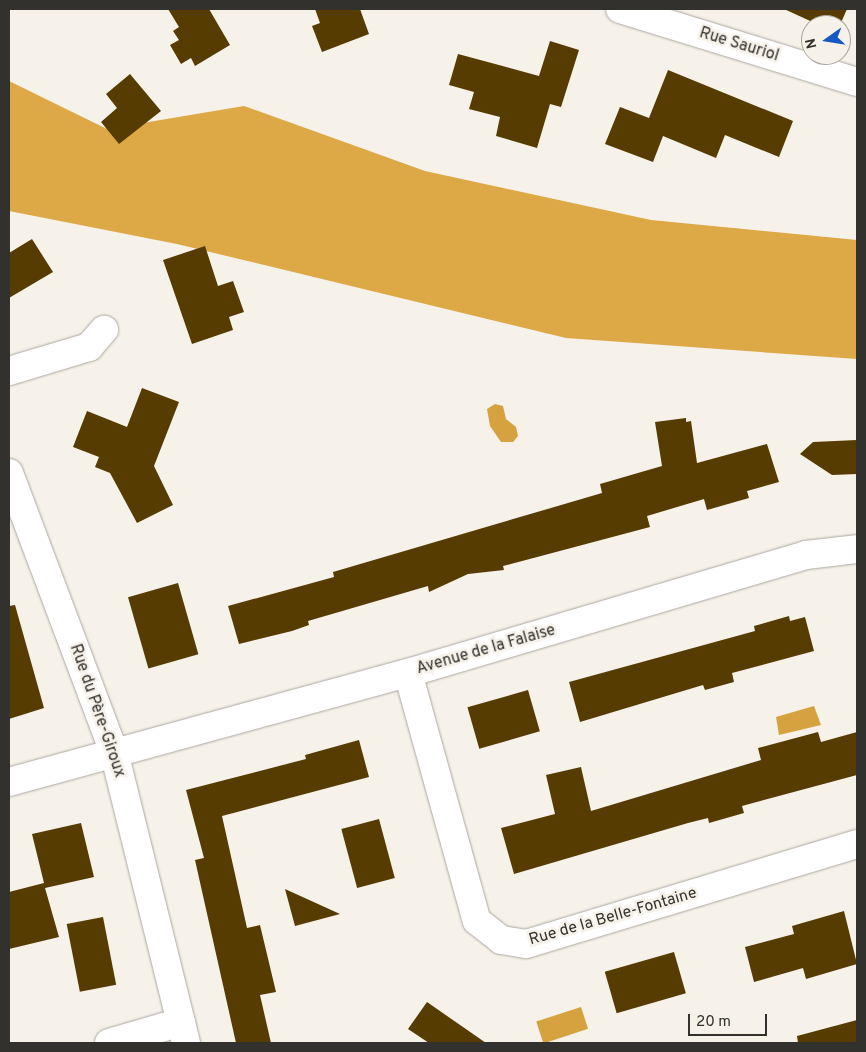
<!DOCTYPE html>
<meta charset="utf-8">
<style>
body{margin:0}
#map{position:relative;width:866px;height:1052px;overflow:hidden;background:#f6f1e9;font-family:Overpass,sans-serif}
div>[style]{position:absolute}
.forest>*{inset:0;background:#dda846}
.water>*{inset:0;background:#d6a23f;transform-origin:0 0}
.building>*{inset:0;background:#563c00;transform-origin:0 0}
.roads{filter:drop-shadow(0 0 1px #aba7a0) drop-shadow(0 0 1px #aba7a0)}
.minor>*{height:28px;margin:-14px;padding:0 14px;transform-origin:14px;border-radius:14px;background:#fff}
span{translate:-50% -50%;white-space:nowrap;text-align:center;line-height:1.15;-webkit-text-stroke:5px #f6f1e9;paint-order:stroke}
.street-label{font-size:16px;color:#32312e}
.frame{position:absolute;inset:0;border:10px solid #32312e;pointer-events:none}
.north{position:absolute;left:801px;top:15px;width:50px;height:50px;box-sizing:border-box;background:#f6f1e9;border:1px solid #a8a49e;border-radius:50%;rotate:257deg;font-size:14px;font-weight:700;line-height:20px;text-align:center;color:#32312e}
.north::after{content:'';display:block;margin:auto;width:18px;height:22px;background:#1558c3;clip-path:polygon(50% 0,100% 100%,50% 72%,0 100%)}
.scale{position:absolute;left:688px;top:1014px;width:79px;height:22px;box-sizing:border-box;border:2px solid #32312e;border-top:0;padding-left:6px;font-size:15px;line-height:18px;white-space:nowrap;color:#32312e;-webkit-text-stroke:4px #f6f1e9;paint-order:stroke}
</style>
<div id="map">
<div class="forest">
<div style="clip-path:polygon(9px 81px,107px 129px,244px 106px,425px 171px,651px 220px,857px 240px,857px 359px,566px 338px,177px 244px,9px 211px)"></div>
</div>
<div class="water">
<div style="clip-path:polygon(495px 404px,503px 406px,506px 419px,516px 427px,518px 436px,513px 442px,501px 442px,490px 426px,487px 409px)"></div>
<div style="clip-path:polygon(814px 706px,821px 725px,779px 735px,776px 717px)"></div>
<div style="left:581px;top:1007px;width:23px;height:47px;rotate:72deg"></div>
</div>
<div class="building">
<div style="clip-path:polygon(168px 9px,209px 9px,230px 45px,195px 66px,191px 58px,181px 64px,170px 45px,179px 40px,173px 31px,179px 27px)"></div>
<div style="clip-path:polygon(315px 9px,360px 9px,369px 34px,322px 52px,312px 26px,320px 23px)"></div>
<div style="clip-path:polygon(784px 9px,847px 9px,840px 25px,819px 25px)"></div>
<div style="clip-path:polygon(550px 41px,579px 50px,561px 107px,550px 104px,537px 148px,496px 136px,500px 117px,469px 109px,474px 92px,449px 85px,458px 54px,539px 76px)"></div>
<div style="clip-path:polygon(668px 70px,793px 121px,779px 157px,725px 135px,716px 158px,663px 136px,653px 162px,605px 144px,620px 107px,649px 118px)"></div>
<div style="clip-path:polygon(130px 74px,161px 111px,119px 144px,101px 122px,117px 108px,106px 94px)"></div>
<div style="clip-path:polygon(32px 239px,53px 272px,9px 298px,9px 253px)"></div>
<div style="clip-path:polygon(205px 246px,218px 286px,233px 281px,244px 312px,229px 317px,233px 330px,192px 344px,163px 260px)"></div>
<div style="clip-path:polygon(142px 388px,179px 402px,154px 466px,173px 505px,137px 523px,110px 473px,95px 467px,99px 457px,73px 447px,87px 411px,127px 427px)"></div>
<div style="clip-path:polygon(686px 418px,686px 422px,691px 421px,697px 463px,767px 444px,779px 482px,747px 491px,749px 498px,707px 510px,704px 499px,647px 516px,650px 527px,503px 566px,504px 570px,468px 574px,429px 592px,428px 586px,308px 621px,309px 625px,292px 631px,239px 644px,228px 606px,334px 577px,333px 572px,602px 493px,600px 484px,662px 466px,655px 422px)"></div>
<div style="clip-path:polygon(857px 440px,857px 474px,832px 475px,800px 454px,813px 442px)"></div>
<div style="left:178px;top:583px;width:74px;height:52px;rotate:74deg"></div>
<div style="clip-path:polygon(15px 605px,44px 708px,9px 719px,9px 606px)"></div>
<div style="clip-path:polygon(789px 616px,790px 621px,805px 617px,814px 651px,732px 673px,734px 682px,705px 690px,703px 685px,580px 722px,569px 682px,755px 631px,754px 626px)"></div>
<div style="left:528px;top:690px;width:43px;height:63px;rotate:74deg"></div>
<div style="clip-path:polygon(818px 732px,821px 742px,857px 732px,857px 775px,742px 806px,744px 813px,709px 823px,708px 818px,688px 823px,514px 874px,501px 828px,555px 814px,546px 775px,581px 767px,591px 811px,761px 760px,758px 748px)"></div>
<div style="clip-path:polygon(359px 740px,369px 777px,222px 816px,247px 928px,260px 925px,276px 992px,260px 995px,271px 1043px,236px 1043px,195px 860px,204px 858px,186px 790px,306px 759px,305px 755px)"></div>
<div style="left:379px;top:819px;width:61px;height:39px;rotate:75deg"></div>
<div style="clip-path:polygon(81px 823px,94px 877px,45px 888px,59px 937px,9px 949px,9px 892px,44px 883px,32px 834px)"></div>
<div style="clip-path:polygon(285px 889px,340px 914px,295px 926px)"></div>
<div style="clip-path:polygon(844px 911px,857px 964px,806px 979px,803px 968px,754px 982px,745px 947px,794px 934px,792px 926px)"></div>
<div style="left:103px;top:917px;width:69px;height:37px;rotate:79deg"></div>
<div style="left:674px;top:952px;width:43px;height:72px;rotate:74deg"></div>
<div style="clip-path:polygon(427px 1002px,486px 1043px,429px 1043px,408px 1029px)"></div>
<div style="clip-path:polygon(857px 1020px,857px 1043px,798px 1043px,797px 1036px)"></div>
</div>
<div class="roads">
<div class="minor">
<div style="left:620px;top:9px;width:248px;rotate:17.1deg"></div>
<div style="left:9px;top:371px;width:84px;rotate:-16.7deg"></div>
<div style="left:89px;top:347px;width:23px;rotate:-49deg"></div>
<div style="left:9px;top:473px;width:298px;rotate:69.4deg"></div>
<div style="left:114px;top:752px;width:300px;rotate:76.1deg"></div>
<div style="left:408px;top:673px;width:257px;rotate:74.5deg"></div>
<div style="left:477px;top:921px;width:31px;rotate:38deg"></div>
<div style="left:501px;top:940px;width:25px;rotate:9deg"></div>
<div style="left:526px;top:944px;width:346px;rotate:-16.8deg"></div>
<div style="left:9px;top:782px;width:414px;rotate:-15.3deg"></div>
<div style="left:408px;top:673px;width:415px;rotate:-16.5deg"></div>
<div style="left:806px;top:555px;width:51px;rotate:-6.7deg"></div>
<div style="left:109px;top:1043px;width:75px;rotate:-16.3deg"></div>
</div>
</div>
<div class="street-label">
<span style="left:739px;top:45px;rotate:17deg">Rue Sauriol</span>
<span style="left:486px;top:650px;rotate:-16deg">Avenue de la Falaise</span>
<span style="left:97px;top:711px;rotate:71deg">Rue du Père-Giroux</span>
<span style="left:613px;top:917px;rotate:-16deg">Rue de la Belle-Fontaine</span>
</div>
<div class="frame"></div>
<div class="north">N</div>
<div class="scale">20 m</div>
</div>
